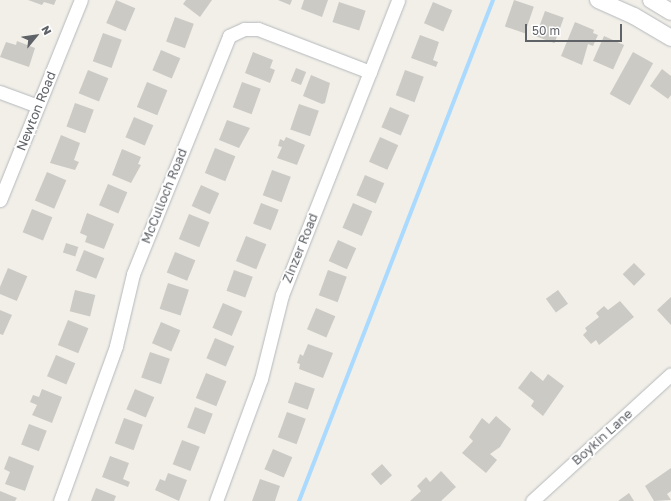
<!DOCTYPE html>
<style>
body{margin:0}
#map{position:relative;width:671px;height:501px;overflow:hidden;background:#f1efe8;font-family:"Golos Text",sans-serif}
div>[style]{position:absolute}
.stream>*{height:4px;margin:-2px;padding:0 2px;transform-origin:2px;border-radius:2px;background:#aadaff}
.building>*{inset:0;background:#cccac5;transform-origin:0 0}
.roads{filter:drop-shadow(0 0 1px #b5b8bc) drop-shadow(0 0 1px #b5b8bc)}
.minor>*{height:13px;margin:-6.5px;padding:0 6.5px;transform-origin:6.5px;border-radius:6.5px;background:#fff}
.tertiary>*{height:16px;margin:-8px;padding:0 8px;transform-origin:8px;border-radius:8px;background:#fff}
span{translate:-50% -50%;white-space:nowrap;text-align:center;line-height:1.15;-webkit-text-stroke:3.5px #fff;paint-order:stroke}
.street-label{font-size:13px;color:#5f6368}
.north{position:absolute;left:16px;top:16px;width:40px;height:40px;-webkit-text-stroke:3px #fff;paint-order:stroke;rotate:61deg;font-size:11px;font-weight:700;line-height:16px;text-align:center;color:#5f6368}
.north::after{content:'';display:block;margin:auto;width:14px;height:18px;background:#5f6368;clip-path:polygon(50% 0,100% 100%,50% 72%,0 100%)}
.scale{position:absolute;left:525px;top:24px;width:97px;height:18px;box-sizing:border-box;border:2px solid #5f6368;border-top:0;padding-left:5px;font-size:12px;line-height:14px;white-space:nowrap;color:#5f6368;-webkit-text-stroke:3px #fff;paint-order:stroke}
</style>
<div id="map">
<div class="stream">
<div style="left:299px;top:501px;width:537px;rotate:-68.83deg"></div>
</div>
<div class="building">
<div style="clip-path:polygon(28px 0,56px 0,54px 5px,44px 2px,42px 5px)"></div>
<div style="left:116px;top:0;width:21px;height:25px;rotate:23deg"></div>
<div style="clip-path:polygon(186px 0,212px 0,200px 17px,183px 4px)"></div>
<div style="clip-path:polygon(278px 0,292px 0,290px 5px)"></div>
<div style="clip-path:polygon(304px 0,328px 0,322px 17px,301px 9px)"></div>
<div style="left:514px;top:0;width:21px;height:28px;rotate:19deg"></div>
<div style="left:339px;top:2px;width:28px;height:21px;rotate:18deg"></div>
<div style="left:433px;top:2px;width:21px;height:23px;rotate:23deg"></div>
<div style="left:545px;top:11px;width:20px;height:27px;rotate:20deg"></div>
<div style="left:175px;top:17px;width:20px;height:26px;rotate:20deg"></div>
<div style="clip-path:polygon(575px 22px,594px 30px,593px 33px,598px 35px,593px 46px,588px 44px,582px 65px,561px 56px)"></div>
<div style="left:103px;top:33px;width:20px;height:30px;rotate:20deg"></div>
<div style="clip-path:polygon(420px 35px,439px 42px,433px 60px,438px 62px,436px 67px,411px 58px)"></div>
<div style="left:604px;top:36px;width:22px;height:27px;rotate:24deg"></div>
<div style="clip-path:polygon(17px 41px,35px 48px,29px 67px,0 57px,6px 42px,16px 45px)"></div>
<div style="left:161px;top:50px;width:21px;height:22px;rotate:23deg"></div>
<div style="clip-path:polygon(253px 52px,273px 60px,270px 68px,275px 70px,270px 83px,245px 73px)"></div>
<div style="left:633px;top:52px;width:23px;height:48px;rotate:29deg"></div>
<div style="left:296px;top:68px;width:11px;height:14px;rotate:22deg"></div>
<div style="clip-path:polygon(662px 69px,671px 76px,671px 95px,668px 99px,650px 86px)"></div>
<div style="left:88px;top:70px;width:22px;height:25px;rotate:22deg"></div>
<div style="left:405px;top:70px;width:20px;height:27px;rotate:20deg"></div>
<div style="clip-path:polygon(311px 75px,330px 83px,325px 103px,322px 104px,303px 96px)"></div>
<div style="left:147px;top:82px;width:22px;height:27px;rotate:22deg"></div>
<div style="left:242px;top:82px;width:20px;height:27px;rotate:20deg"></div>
<div style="left:75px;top:103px;width:20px;height:25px;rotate:20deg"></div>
<div style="left:299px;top:104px;width:21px;height:27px;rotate:19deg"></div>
<div style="left:390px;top:107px;width:21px;height:22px;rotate:23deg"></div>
<div style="left:134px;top:117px;width:21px;height:22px;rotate:23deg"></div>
<div style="clip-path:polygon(227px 120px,250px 128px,239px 148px,219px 140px)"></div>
<div style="clip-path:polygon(61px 135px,80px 143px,74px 160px,79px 162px,75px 170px,50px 163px)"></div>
<div style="clip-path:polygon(286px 137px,305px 145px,297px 165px,277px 158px,282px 147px,278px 146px,280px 139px,284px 141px)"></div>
<div style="left:380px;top:137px;width:20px;height:27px;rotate:24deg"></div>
<div style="left:215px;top:148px;width:22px;height:27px;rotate:22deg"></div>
<div style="clip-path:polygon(122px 149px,141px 157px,138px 164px,141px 165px,131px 183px,112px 175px)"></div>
<div style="left:272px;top:170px;width:20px;height:27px;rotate:20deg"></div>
<div style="left:47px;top:172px;width:21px;height:31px;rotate:23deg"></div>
<div style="left:365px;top:175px;width:21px;height:22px;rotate:23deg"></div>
<div style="left:108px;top:184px;width:21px;height:23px;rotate:23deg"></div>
<div style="left:201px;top:185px;width:20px;height:23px;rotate:24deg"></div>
<div style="left:261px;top:203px;width:19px;height:22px;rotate:21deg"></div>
<div style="left:353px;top:203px;width:21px;height:27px;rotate:23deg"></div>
<div style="left:32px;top:209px;width:22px;height:25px;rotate:22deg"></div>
<div style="clip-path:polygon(87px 213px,114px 224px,104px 249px,85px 242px,87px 236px,80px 233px)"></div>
<div style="left:189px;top:214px;width:22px;height:27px;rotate:22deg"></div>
<div style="left:246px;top:236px;width:22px;height:27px;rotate:22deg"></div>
<div style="left:338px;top:240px;width:20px;height:23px;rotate:24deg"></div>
<div style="left:66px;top:243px;width:13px;height:10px;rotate:18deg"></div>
<div style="left:84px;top:250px;width:22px;height:22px;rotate:22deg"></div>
<div style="left:175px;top:252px;width:22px;height:22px;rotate:22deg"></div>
<div style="left:634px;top:263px;width:16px;height:16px;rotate:45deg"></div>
<div style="left:8px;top:268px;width:21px;height:27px;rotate:23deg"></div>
<div style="left:234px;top:270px;width:20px;height:22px;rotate:20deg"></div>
<div style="left:328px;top:270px;width:20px;height:27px;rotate:20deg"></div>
<div style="left:168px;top:283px;width:22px;height:27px;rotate:18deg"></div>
<div style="left:75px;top:290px;width:21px;height:22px;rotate:14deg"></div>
<div style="left:558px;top:290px;width:17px;height:15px;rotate:54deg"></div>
<div style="clip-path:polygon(671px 297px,671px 325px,657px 310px)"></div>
<div style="clip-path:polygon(620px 301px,634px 317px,599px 345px,596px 340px,591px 344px,583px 335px,587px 331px,585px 328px,599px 317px,596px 313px,604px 306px,608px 310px)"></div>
<div style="left:223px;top:303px;width:21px;height:27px;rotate:23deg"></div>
<div style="left:316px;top:308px;width:21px;height:23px;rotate:23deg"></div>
<div style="clip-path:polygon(0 310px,12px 315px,3px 335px,0 334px)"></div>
<div style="left:68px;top:320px;width:22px;height:27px;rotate:22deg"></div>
<div style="left:161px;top:322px;width:21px;height:23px;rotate:23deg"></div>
<div style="left:215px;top:338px;width:21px;height:22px;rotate:23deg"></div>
<div style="clip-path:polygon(308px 344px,333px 353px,323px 378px,299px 369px,300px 364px,297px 363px,300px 354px,303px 356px)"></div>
<div style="left:150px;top:352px;width:21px;height:27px;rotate:19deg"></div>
<div style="left:56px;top:355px;width:21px;height:23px;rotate:23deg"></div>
<div style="clip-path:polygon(531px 371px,543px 381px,548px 374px,564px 386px,543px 416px,531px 406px,534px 401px,518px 388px)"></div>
<div style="left:206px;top:373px;width:22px;height:27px;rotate:22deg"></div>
<div style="left:295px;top:382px;width:21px;height:22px;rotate:19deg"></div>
<div style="clip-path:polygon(42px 389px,62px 397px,52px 423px,32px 415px,37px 405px,30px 402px,33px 395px,39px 397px)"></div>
<div style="left:135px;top:389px;width:21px;height:22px;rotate:23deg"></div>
<div style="left:195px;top:407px;width:19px;height:22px;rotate:21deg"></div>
<div style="left:287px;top:412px;width:20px;height:27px;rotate:20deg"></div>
<div style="clip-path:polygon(496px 416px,511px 429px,500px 447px,490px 454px,497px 460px,486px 473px,462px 453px,473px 441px,469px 437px,482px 418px,489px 424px)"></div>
<div style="left:124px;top:418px;width:20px;height:27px;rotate:20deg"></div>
<div style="left:29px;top:424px;width:19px;height:22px;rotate:21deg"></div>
<div style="left:182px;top:440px;width:19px;height:26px;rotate:21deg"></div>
<div style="left:273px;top:449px;width:21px;height:22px;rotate:23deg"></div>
<div style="clip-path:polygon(9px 456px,34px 466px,25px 491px,5px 484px,10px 472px,4px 469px)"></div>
<div style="clip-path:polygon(110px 456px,129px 463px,123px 479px,130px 482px,128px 487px,102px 477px)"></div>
<div style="left:382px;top:464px;width:15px;height:15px;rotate:48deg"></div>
<div style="clip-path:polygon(671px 468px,671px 491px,667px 494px,671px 500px,654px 501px,645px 486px)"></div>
<div style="clip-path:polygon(441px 471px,456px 487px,441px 501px,410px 501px,421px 491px,417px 486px,426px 477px,430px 482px)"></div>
<div style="clip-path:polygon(168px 473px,187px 480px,179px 501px,155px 490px,160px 479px,165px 481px)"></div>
<div style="clip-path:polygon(260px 479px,280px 486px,275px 501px,252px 501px)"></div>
<div style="clip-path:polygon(96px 488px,116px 496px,114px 501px,91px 501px)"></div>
<div style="clip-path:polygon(0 491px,17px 498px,15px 501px,0 501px)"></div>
<div style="clip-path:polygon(629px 493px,634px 501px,618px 501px)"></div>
</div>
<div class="roads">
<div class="minor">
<div style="left:0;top:92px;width:40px;rotate:20.2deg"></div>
<div style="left:0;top:200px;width:216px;rotate:-68deg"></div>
<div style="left:60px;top:501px;width:165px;rotate:-70.1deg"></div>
<div style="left:116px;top:346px;width:74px;rotate:-76.7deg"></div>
<div style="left:133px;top:274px;width:257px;rotate:-68deg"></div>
<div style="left:229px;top:36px;width:17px;rotate:-25deg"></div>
<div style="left:244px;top:29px;width:14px"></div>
<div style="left:258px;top:29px;width:120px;rotate:21deg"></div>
<div style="left:216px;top:501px;width:130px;rotate:-69.8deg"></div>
<div style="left:261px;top:379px;width:87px;rotate:-76deg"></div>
<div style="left:282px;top:295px;width:317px;rotate:-68.5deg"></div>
<div style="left:532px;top:501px;width:188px;rotate:-42.4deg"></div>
</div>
<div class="tertiary">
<div style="left:598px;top:0;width:39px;rotate:24deg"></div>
<div style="left:634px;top:16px;width:43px;rotate:30.7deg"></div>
<div style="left:651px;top:0;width:23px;rotate:31deg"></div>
</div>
</div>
<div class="street-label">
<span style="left:36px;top:111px;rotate:-68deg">Newton Road</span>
<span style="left:164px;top:196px;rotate:-68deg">McCulloch Road</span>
<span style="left:300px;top:248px;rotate:-68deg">Zinzer Road</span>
<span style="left:602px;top:437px;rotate:-42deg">Boykin Lane</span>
</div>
<div class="north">N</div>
<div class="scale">50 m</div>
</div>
